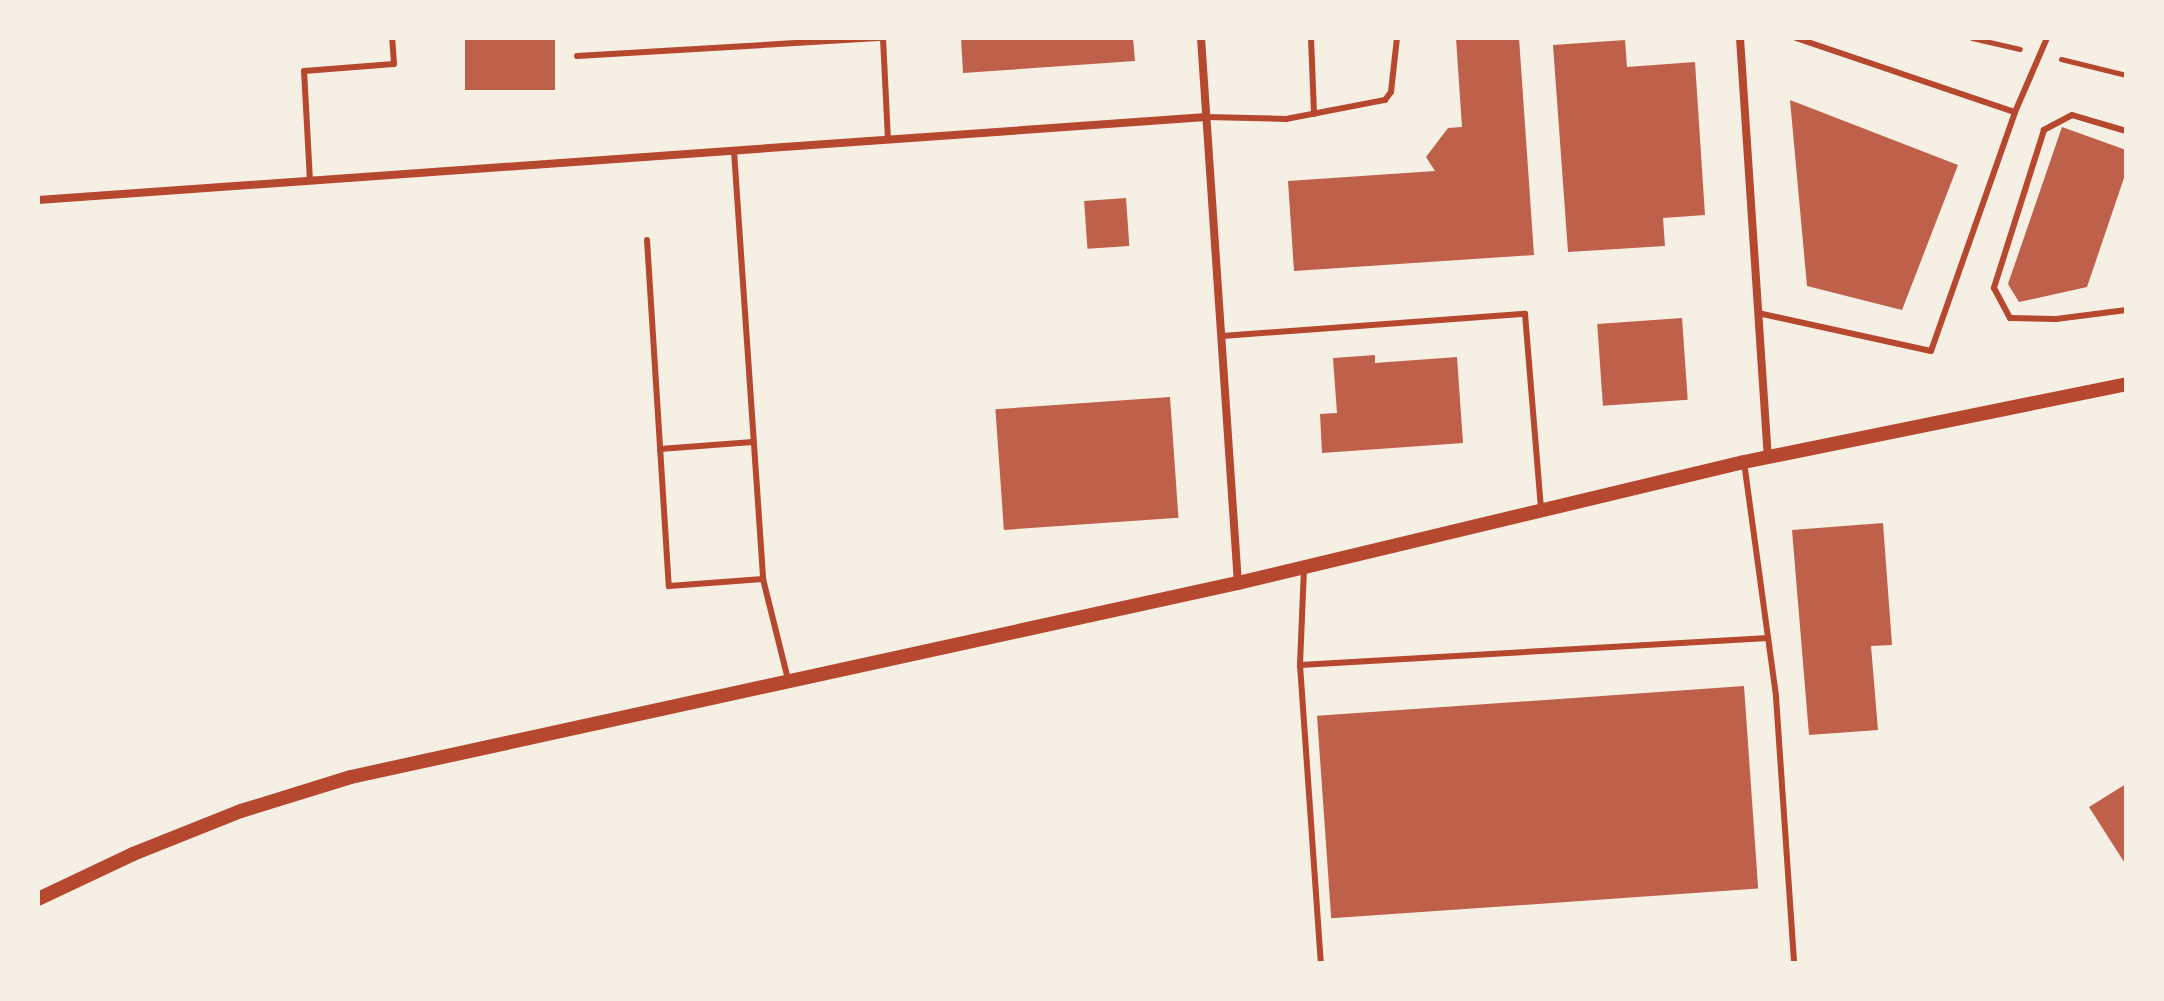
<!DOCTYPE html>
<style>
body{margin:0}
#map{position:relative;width:2164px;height:1001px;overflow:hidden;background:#f6efe4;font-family:Bitter,serif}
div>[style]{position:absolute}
.building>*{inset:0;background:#bf614a;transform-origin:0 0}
.path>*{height:5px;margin:-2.5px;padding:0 2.5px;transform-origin:2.5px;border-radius:2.5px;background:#b5482f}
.service>*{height:6px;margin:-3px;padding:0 3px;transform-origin:3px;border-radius:3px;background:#b5482f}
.minor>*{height:8px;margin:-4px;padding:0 4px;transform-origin:4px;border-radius:4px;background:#b5482f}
.tertiary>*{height:14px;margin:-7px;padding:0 7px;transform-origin:7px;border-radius:7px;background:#b5482f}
span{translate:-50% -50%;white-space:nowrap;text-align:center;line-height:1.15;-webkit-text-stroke:8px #f6efe4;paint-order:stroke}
.frame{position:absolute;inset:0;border:40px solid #f6efe4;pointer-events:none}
</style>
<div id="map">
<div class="building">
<div style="left:465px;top:38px;width:90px;height:52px"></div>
<div style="clip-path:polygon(961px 38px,1133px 38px,1135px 61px,963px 73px)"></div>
<div style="clip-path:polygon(1456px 38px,1519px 38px,1534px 255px,1294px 271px,1288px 181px,1435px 171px,1426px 157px,1448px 128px,1462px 127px)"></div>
<div style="clip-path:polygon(1625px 40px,1627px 67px,1695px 62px,1705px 215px,1663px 218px,1665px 246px,1568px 252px,1553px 45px)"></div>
<div style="clip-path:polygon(1790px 100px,1958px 165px,1902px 310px,1807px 286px)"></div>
<div style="clip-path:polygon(2062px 127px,2126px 150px,2126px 172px,2087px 287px,2019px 302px,2008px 284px)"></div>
<div style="left:1126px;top:198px;width:48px;height:42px;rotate:86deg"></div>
<div style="left:1682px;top:318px;width:82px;height:85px;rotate:86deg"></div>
<div style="clip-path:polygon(1375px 355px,1375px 363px,1457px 357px,1463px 443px,1322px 453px,1320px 414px,1337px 413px,1333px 358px)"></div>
<div style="left:1170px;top:397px;width:121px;height:175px;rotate:86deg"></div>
<div style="clip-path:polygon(1883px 523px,1892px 645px,1871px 646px,1878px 730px,1809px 735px,1792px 530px)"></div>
<div style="left:1744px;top:686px;width:203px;height:428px;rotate:86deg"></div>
<div style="clip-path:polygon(2126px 784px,2126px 865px,2089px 807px)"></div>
</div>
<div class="path">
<div style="left:1972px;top:38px;width:49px;rotate:12.9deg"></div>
<div style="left:2061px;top:59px;width:67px;rotate:13.8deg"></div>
</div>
<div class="service">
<div style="left:883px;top:38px;width:102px;rotate:87.2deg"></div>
<div style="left:1311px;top:38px;width:76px;rotate:87.7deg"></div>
<div style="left:1796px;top:38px;width:231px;rotate:18.7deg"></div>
<div style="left:577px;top:56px;width:306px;rotate:-3.4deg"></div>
<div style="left:1206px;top:117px;width:80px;rotate:1.4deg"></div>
<div style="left:1286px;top:119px;width:101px;rotate:-10.9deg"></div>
<div style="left:1385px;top:100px;width:10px;rotate:-53deg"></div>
<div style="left:1391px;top:92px;width:54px;rotate:-83.7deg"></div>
<div style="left:2126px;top:131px;width:56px;rotate:-163.5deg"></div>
<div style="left:2072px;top:115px;width:32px;rotate:152deg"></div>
<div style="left:2044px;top:130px;width:166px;rotate:107.6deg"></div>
<div style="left:1994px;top:288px;width:34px;rotate:62deg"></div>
<div style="left:2010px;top:318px;width:46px;rotate:1.2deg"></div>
<div style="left:2056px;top:319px;width:71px;rotate:-7.3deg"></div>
<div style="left:734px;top:151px;width:429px;rotate:86.1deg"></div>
<div style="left:763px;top:579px;width:103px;rotate:76deg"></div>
<div style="left:310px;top:181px;width:110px;rotate:-93.1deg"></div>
<div style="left:304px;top:71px;width:90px;rotate:-4.4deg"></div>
<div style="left:394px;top:64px;width:26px;rotate:-94deg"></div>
<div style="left:647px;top:240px;width:347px;rotate:86.4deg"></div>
<div style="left:669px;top:586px;width:94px;rotate:-4.3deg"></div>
<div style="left:1758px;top:313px;width:177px;rotate:12.4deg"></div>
<div style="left:1931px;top:351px;width:253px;rotate:-70.6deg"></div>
<div style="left:2015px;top:112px;width:81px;rotate:-66.6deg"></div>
<div style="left:1222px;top:336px;width:304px;rotate:-4.2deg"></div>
<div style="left:1525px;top:314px;width:197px;rotate:85.3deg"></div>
<div style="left:660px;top:449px;width:93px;rotate:-4.3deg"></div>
<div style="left:1744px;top:462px;width:237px;rotate:82.2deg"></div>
<div style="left:1776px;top:697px;width:267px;rotate:86.1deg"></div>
<div style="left:1304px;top:569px;width:96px;rotate:92.4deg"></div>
<div style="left:1300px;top:665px;width:469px;rotate:-3.3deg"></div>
<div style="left:1300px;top:665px;width:299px;rotate:86deg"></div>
</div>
<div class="minor">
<div style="left:1201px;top:38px;width:546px;rotate:86.12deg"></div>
<div style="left:1740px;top:38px;width:420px;rotate:86.2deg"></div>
<div style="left:38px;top:200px;width:1171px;rotate:-4.06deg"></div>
</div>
<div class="tertiary">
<div style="left:38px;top:899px;width:105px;rotate:-25.3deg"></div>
<div style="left:133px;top:854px;width:116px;rotate:-21.7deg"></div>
<div style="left:241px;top:811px;width:115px;rotate:-17.2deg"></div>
<div style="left:351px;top:777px;width:908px;rotate:-12.34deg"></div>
<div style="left:1238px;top:583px;width:520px;rotate:-13.45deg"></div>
<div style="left:1744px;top:462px;width:390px;rotate:-11.5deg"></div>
</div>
<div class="frame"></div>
</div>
